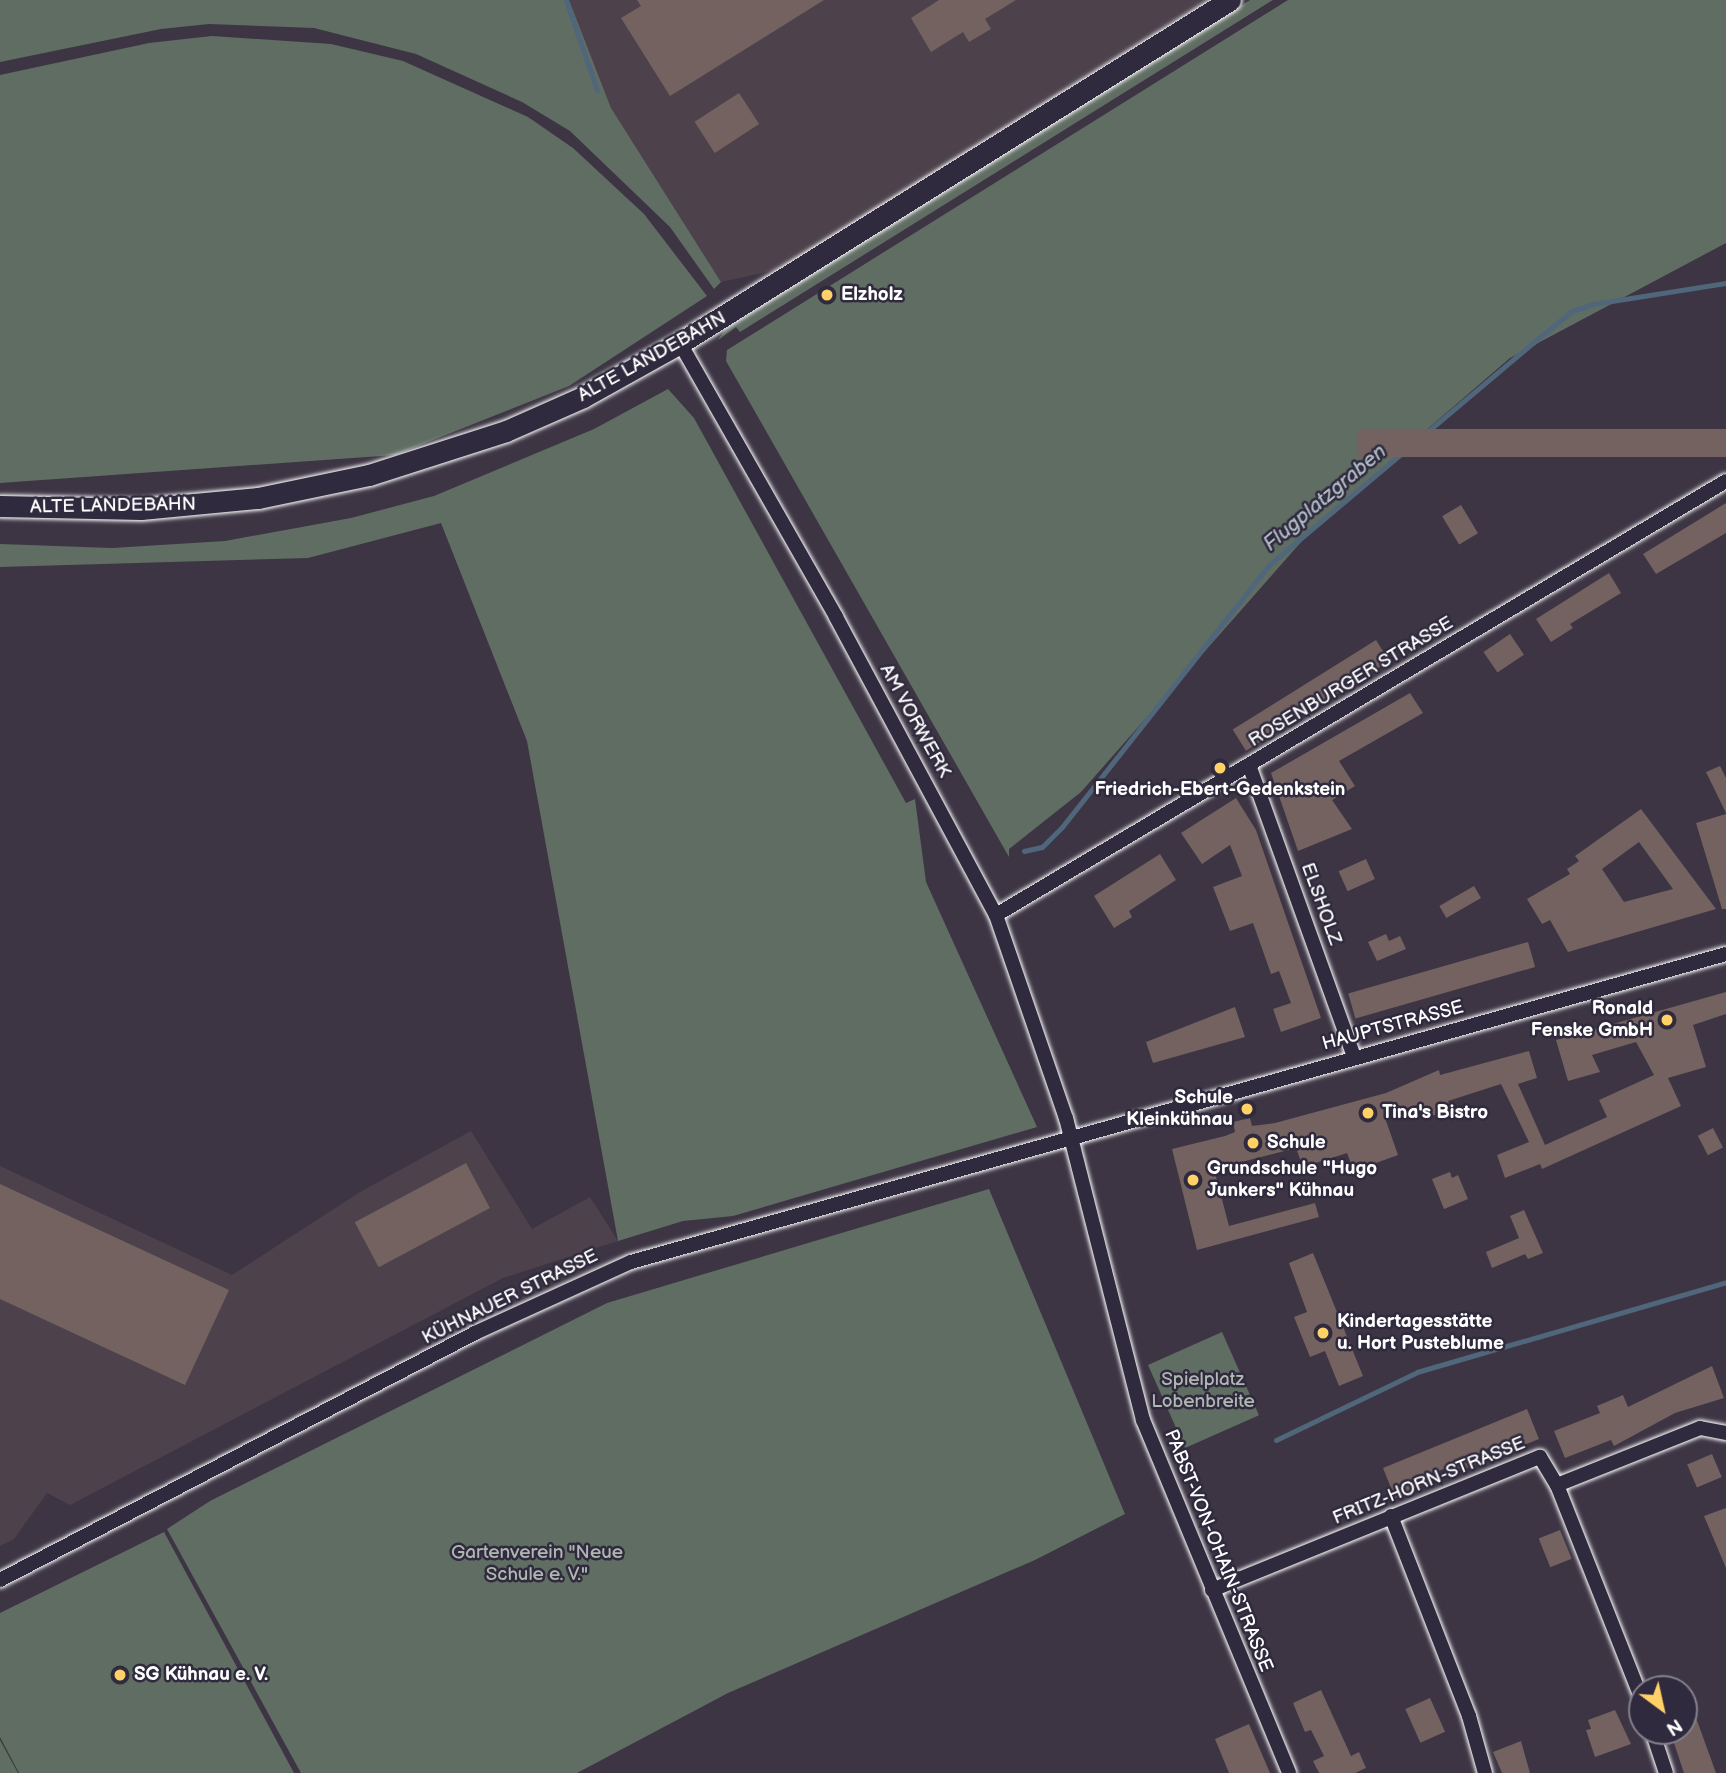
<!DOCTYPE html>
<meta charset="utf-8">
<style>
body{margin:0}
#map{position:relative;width:1726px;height:1773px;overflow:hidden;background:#3d3544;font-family:"Balsamiq Sans",sans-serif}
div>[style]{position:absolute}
.built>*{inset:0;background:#4d424c}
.green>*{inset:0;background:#606d63;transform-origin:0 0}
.stream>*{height:5px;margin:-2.5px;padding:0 2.5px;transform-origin:2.5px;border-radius:2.5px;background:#50667b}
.building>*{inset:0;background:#736260;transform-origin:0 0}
.roads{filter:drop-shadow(0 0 2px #fff) drop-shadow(0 0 2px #fff)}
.minor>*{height:14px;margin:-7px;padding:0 7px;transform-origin:7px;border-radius:7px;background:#2f2a3d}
.secondary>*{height:21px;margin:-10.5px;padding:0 10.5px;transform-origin:10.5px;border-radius:10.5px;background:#2f2a3d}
.dots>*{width:19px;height:19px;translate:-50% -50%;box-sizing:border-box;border:4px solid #2f2a3d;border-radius:50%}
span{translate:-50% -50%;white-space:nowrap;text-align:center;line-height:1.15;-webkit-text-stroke:5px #2f2a3d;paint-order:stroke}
.poi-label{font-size:19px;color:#fff;font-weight:700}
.left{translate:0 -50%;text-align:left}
.right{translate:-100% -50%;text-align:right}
.street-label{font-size:19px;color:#fff}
.park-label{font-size:19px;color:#b0b6b1}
.water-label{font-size:21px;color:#b0bac4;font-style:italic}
.north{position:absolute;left:1628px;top:1675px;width:70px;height:70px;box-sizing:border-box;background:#2f2a3d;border:2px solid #827f8b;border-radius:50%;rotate:147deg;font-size:19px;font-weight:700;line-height:28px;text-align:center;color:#fff}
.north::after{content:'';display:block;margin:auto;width:24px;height:32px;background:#ffd166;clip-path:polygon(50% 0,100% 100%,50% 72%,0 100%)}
</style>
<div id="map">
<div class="built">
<div style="clip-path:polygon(569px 0,1207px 0,781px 269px,721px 282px,611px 108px)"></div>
<div style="clip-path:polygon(471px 1131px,532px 1229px,590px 1197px,618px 1241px,503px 1278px,70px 1505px,47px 1493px,14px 1539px,0 1546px,0 1166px,232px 1275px,360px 1192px)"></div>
</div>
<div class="green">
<div style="clip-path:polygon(0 0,569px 0,611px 108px,721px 282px,714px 289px,670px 227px,570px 131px,522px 102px,416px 54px,314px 28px,209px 24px,161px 29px,0 62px)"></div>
<div style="clip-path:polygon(1250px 0,1273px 0,740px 332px,736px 327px,718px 340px,726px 328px)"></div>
<div style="clip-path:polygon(1288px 0,1726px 0,1726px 243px,1510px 358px,1316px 525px,1081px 792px,1009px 849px,1009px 857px,726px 361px,727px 350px)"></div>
<div style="clip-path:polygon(212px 36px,331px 44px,403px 61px,528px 117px,573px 148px,644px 214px,707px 296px,569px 386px,395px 455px,0 483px,0 75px,149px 43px)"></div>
<div style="clip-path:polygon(668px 389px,694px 418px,906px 803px,915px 799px,926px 882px,1037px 1127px,733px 1216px,683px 1221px,618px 1241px,527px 741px,441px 523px,308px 558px,0 567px,0 544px,112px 548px,225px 541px,351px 518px,434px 496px,594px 429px)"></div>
<div style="clip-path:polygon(989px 1189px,1125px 1514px,1035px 1560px,728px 1693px,577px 1773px,301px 1773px,167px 1529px,210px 1501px,607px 1303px)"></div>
<div style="left:1222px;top:1332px;width:91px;height:81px;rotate:66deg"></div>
<div style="clip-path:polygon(164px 1532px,294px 1773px,19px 1773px,0 1737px,0 1613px)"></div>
<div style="clip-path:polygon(0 1740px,18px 1773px,0 1773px)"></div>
</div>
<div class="stream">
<div style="left:566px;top:0;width:95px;rotate:71deg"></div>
<div style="left:1024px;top:851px;width:18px;rotate:-13deg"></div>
<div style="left:1042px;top:847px;width:28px;rotate:-45deg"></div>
<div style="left:1062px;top:827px;width:334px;rotate:-51.7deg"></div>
<div style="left:1269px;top:565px;width:346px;rotate:-40.1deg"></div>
<div style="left:1534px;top:342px;width:49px;rotate:-39.2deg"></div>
<div style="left:1572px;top:311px;width:22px;rotate:-18deg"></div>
<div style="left:1593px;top:304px;width:135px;rotate:-9deg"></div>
<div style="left:1276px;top:1440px;width:157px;rotate:-25.7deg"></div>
<div style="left:1417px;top:1372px;width:322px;rotate:-16.2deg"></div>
</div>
<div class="building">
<div style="clip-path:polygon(637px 0,824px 0,670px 96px,621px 18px,641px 6px)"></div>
<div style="clip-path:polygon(939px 0,1016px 0,985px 19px,991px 29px,969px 42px,963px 32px,931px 52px,911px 18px)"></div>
<div style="left:739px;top:93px;width:37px;height:53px;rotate:57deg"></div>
<div style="left:1726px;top:429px;width:28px;height:368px;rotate:90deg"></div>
<div style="clip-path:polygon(1726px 503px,1726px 533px,1656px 574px,1643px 554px)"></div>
<div style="left:1461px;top:505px;width:33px;height:22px;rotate:59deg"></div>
<div style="clip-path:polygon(1609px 573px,1621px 593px,1570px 624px,1573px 628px,1551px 642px,1536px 619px)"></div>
<div style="left:1510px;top:634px;width:25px;height:32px;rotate:56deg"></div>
<div style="left:1376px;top:640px;width:25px;height:169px;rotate:58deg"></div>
<div style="clip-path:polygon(1410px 693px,1423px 713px,1339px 761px,1355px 786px,1332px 800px,1352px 829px,1298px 851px,1271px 773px)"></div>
<div style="clip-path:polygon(1720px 766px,1726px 778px,1726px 813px,1706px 772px)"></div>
<div style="clip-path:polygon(1236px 798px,1256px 830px,1321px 1018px,1281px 1032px,1273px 1009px,1291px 1003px,1279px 971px,1271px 974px,1253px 923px,1230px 931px,1213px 887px,1242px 876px,1230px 845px,1202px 864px,1181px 833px)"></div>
<div style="clip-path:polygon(evenodd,1641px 809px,1716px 909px,1568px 952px,1550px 920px,1542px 924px,1527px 899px,1570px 874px,1567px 869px,1579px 861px,1575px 856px,1641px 809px,1639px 842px,1673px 889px,1624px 902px,1602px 869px,1639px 842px)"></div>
<div style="clip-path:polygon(1726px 814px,1726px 909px,1722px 909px,1696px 823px)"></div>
<div style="clip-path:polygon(1160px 854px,1176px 880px,1129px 911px,1132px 917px,1114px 928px,1094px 896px)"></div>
<div style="left:1366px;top:859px;width:22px;height:30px;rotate:66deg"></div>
<div style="left:1474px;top:886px;width:14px;height:40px;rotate:60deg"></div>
<div style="clip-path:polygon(1386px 934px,1389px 941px,1400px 936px,1406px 949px,1377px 961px,1368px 942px)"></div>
<div style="left:1528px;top:942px;width:26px;height:187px;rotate:74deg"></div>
<div style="clip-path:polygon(1726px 992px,1726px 1014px,1693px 1025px,1706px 1067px,1668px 1078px,1681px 1106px,1542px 1169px,1540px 1164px,1505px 1178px,1497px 1155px,1529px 1142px,1501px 1084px,1448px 1101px,1451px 1110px,1425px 1118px,1421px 1104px,1384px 1115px,1398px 1155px,1354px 1171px,1347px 1153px,1303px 1167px,1296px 1148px,1214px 1169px,1229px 1226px,1315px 1203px,1319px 1217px,1197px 1250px,1172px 1149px,1225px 1136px,1235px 1132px,1233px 1122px,1250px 1118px,1252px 1126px,1275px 1123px,1386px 1093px,1439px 1070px,1440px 1075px,1529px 1051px,1537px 1078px,1518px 1084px,1545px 1145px,1607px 1117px,1599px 1100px,1654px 1075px,1636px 1042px,1592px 1055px,1600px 1072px,1568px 1081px,1556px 1040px)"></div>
<div style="clip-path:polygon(1235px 1007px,1245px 1037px,1153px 1063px,1146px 1042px)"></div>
<div style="left:1713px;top:1128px;width:22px;height:17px;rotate:63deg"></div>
<div style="left:466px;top:1163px;width:51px;height:126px;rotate:62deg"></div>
<div style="clip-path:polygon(1450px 1172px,1452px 1178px,1458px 1175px,1468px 1199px,1444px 1209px,1432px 1179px)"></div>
<div style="clip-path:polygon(0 1184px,229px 1290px,185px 1385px,0 1299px)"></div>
<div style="clip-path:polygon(1524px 1210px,1543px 1253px,1528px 1259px,1525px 1254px,1492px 1268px,1486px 1252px,1519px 1238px,1510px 1216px)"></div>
<div style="clip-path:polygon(1313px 1253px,1363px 1376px,1339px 1386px,1325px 1351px,1310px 1357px,1294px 1317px,1307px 1312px,1289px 1263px)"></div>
<div style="clip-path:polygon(1712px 1366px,1724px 1398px,1675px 1413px,1614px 1446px,1611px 1440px,1565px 1458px,1554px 1431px,1600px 1413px,1597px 1406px,1623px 1395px,1628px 1407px)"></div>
<div style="clip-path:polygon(1527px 1409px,1539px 1439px,1512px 1450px,1508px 1440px,1481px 1451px,1485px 1461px,1456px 1472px,1453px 1465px,1419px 1479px,1422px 1487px,1395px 1498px,1383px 1468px)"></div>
<div style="left:1712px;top:1454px;width:25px;height:27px;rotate:67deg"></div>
<div style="clip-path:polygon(1726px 1508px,1726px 1568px,1704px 1516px)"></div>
<div style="left:1560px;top:1530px;width:31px;height:23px;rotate:68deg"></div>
<div style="clip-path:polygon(1321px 1690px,1351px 1756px,1359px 1752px,1366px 1768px,1355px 1773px,1319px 1773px,1313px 1761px,1324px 1756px,1311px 1730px,1305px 1732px,1293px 1703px)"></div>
<div style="clip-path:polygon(1684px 1690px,1686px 1690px,1716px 1773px,1684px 1773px,1670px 1731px,1684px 1731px)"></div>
<div style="left:1430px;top:1698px;width:37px;height:27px;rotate:66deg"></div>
<div style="clip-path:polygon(1615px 1710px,1631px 1744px,1595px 1757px,1586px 1730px,1591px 1729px,1588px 1720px)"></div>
<div style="clip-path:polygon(1249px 1724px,1270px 1773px,1229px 1773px,1215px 1739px)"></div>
<div style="clip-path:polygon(1521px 1741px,1530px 1773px,1502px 1773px,1493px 1752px)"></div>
</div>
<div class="roads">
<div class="minor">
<div style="left:680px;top:343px;width:315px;rotate:60.3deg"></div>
<div style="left:836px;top:617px;width:338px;rotate:61.8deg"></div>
<div style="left:996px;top:915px;width:215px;rotate:71deg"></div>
<div style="left:1066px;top:1118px;width:312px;rotate:75.7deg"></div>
<div style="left:1143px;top:1420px;width:382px;rotate:67.5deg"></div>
<div style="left:1249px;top:765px;width:310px;rotate:70.2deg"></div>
<div style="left:996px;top:915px;width:849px;rotate:-30.73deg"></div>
<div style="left:1557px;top:1485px;width:231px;rotate:68.4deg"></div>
<div style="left:1391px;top:1516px;width:215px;rotate:68.7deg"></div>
<div style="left:1469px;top:1716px;width:59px;rotate:74.3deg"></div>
<div style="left:0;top:1580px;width:535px;rotate:-27.47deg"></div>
<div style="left:475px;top:1333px;width:171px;rotate:-24.5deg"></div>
<div style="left:631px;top:1262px;width:1137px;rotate:-15.71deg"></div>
<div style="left:1212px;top:1590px;width:354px;rotate:-22.1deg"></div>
<div style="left:1540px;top:1457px;width:33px;rotate:59deg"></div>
<div style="left:1557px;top:1485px;width:154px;rotate:-21.7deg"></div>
<div style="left:1700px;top:1428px;width:26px;rotate:11deg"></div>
<div style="left:1652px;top:1731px;width:44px;rotate:71.6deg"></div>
</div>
<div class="secondary">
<div style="left:0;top:506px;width:141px;rotate:1.2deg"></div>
<div style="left:141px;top:509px;width:118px;rotate:-5.4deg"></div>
<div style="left:258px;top:498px;width:113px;rotate:-11.7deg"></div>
<div style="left:369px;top:475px;width:144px;rotate:-17.8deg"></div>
<div style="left:506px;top:431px;width:84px;rotate:-23.8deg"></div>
<div style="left:583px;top:397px;width:111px;rotate:-29.1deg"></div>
<div style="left:680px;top:343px;width:648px;rotate:-31.95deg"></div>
</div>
</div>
<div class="dots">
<div style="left:827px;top:295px;background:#ffd166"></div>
<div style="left:1220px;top:768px;background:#ffd166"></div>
<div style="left:1667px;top:1020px;background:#ffd166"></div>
<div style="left:1247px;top:1109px;background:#ffd166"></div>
<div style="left:1368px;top:1113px;background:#ffd166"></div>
<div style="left:1253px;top:1143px;background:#ffd166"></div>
<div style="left:1193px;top:1180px;background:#ffd166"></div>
<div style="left:1323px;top:1333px;background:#ffd166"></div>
<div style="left:120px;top:1675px;background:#ffd166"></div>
</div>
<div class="poi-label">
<span class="left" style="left:841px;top:295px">Elzholz</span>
<span style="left:1220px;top:790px">Friedrich-Ebert-Gedenkstein</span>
<span class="right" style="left:1653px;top:1020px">Ronald<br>Fenske GmbH</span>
<span class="right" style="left:1233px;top:1109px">Schule<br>Kleinkühnau</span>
<span class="left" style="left:1382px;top:1113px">Tina's Bistro</span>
<span class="left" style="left:1267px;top:1143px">Schule</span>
<span class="left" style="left:1207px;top:1180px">Grundschule "Hugo<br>Junkers" Kühnau</span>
<span class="left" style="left:1337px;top:1333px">Kindertagesstätte<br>u. Hort Pusteblume</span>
<span class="left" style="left:134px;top:1675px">SG Kühnau e. V.</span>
</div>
<div class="street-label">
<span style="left:652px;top:357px;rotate:-29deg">ALTE LANDEBAHN</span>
<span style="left:113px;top:506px;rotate:-1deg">ALTE LANDEBAHN</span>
<span style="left:1351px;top:682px;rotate:-31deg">ROSENBURGER STRASSE</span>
<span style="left:915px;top:721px;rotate:61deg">AM VORWERK</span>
<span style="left:1321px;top:904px;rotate:70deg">ELSHOLZ</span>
<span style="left:1393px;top:1026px;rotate:-15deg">HAUPTSTRASSE</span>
<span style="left:510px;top:1297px;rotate:-26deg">KÜHNAUER STRASSE</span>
<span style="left:1429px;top:1481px;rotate:-22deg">FRITZ-HORN-STRASSE</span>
<span style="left:1218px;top:1551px;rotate:68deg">PABST-VON-OHAIN-STRASSE</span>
</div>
<div class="park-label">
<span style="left:1203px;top:1391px">Spielplatz<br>Lobenbreite</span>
<span style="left:537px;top:1564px">Gartenverein "Neue<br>Schule e. V."</span>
</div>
<div class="water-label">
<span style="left:1325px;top:498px;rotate:-40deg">Flugplatzgraben</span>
</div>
<div class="north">N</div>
</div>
